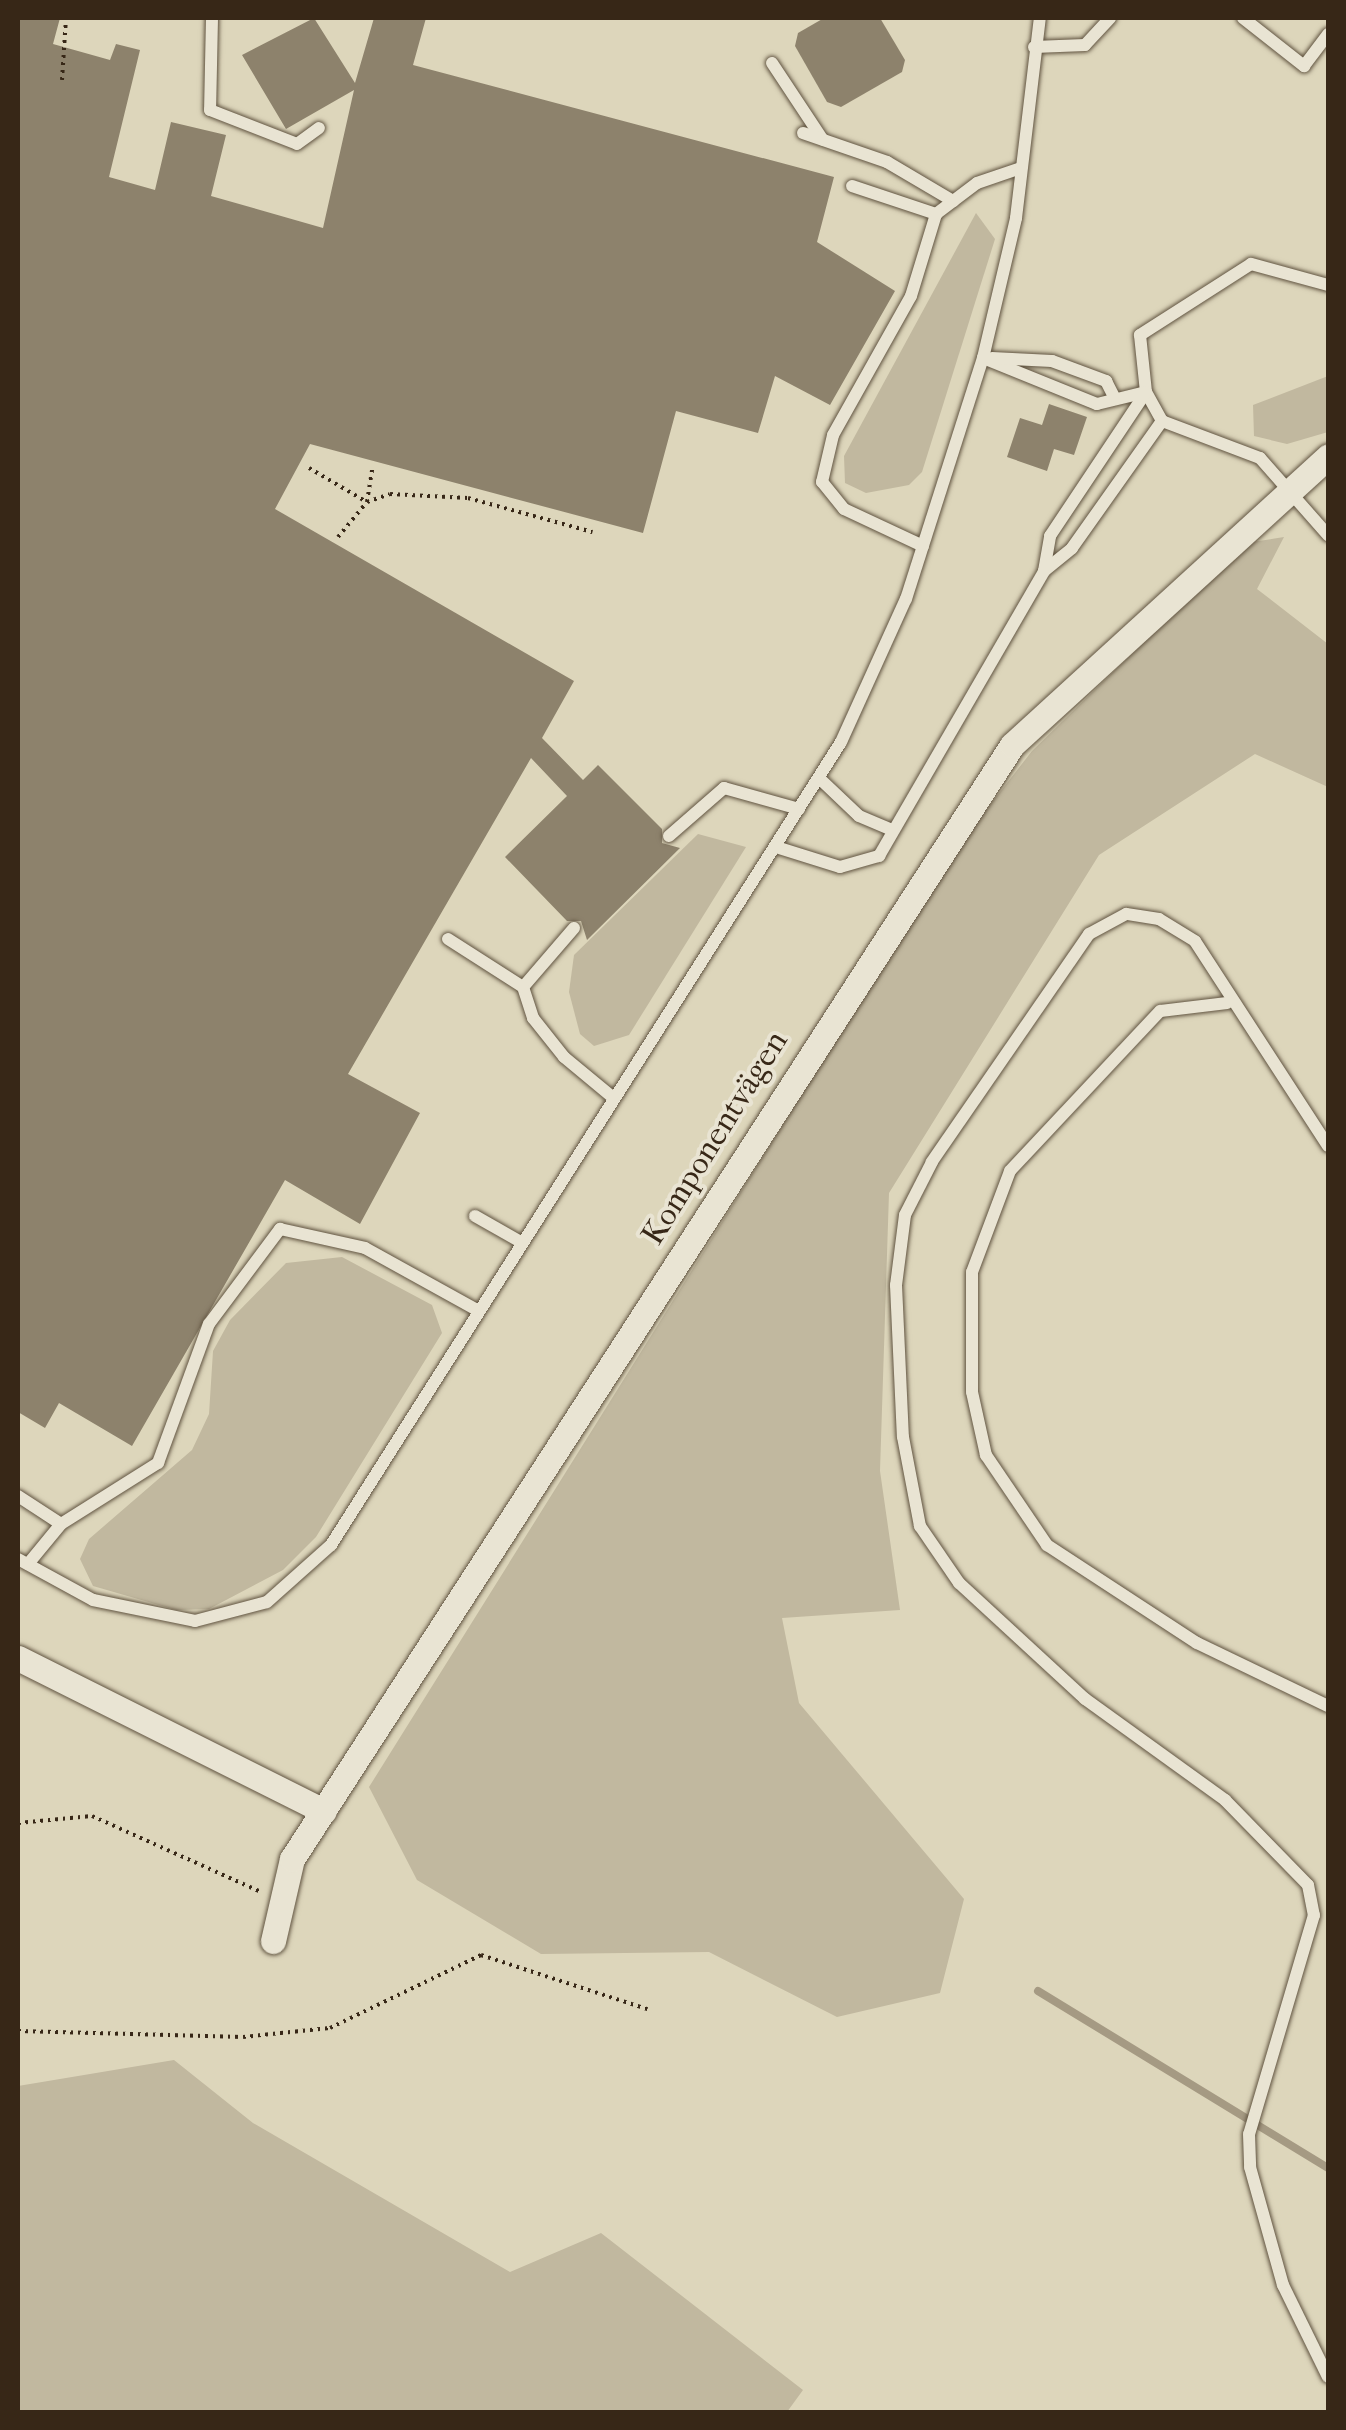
<!DOCTYPE html>
<meta charset="utf-8">
<style>
body{margin:0}
#map{position:relative;width:1346px;height:2430px;overflow:hidden;background:#ddd6bb;font-family:"IM FELL French Canon",serif}
div>[style]{position:absolute}
.green>*{inset:0;background:#c1b89f}
.stream>*{height:8px;margin:-4px;padding:0 4px;transform-origin:4px;border-radius:4px;background:#a59a83}
.building>*{inset:0;background:#8d826c}
.path>*{height:4px;margin-top:-2px;transform-origin:0;background:repeating-linear-gradient(90deg,#372717 0 2.5px,transparent 0 7.5px)}
.roads{filter:drop-shadow(0 0 2px #605340) drop-shadow(0 0 2px #605340)}
.lane>*{height:12px;margin:-6px;padding:0 6px;transform-origin:6px;border-radius:6px;background:#e9e4d3}
.street>*{height:25px;margin:-12.5px;padding:0 12.5px;transform-origin:12.5px;border-radius:12.5px;background:#e9e4d3}
span{translate:-50% -50%;white-space:nowrap;text-align:center;line-height:1.15;-webkit-text-stroke:8px #e9e4d3;paint-order:stroke}
.street-label{font-size:32px;color:#372717}
.frame{position:absolute;inset:0;border:20px solid #372717;pointer-events:none}
</style>
<div id="map">
<div class="green">
<div style="clip-path:polygon(976px 213px,995px 239px,922px 472px,909px 485px,866px 493px,845px 483px,844px 456px)"></div>
<div style="clip-path:polygon(1328px 376px,1328px 432px,1287px 444px,1254px 436px,1253px 405px)"></div>
<div style="clip-path:polygon(1284px 537px,1257px 589px,1328px 644px,1328px 787px,1255px 754px,1099px 855px,889px 1193px,880px 1471px,900px 1610px,782px 1618px,799px 1703px,964px 1899px,940px 1993px,837px 2017px,709px 1952px,541px 1954px,417px 1880px,369px 1787px,954px 851px,1032px 751px,1246px 543px)"></div>
<div style="clip-path:polygon(698px 834px,746px 847px,629px 1035px,594px 1046px,580px 1034px,569px 992px,574px 955px)"></div>
<div style="clip-path:polygon(342px 1257px,432px 1305px,442px 1333px,316px 1537px,283px 1570px,209px 1609px,176px 1610px,93px 1586px,80px 1559px,89px 1539px,192px 1450px,209px 1414px,213px 1351px,230px 1320px,286px 1263px)"></div>
<div style="clip-path:polygon(174px 2060px,253px 2123px,510px 2272px,601px 2233px,803px 2390px,787px 2412px,18px 2412px,18px 2086px)"></div>
</div>
<div class="stream">
<div style="left:1038px;top:1991px;width:340px;rotate:31.4deg"></div>
</div>
<div class="building">
<div style="clip-path:polygon(18px 18px,60px 18px,53px 44px,110px 60px,116px 44px,140px 50px,109px 177px,155px 190px,171px 122px,226px 135px,211px 196px,323px 228px,354px 90px,286px 129px,242px 55px,314px 18px,355px 83px,374px 18px,426px 18px,413px 65px,834px 177px,817px 242px,895px 291px,830px 405px,775px 376px,758px 433px,676px 411px,643px 533px,310px 444px,275px 509px,574px 681px,542px 738px,583px 780px,598px 765px,662px 829px,662px 843px,680px 848px,587px 940px,581px 921px,567px 921px,505px 857px,567px 796px,531px 758px,348px 1074px,420px 1113px,360px 1224px,285px 1180px,132px 1446px,59px 1403px,45px 1428px,18px 1412px)"></div>
<div style="clip-path:polygon(824px 18px,880px 18px,905px 60px,902px 72px,841px 107px,827px 102px,795px 46px,798px 33px)"></div>
<div style="clip-path:polygon(1049px 404px,1087px 417px,1074px 455px,1054px 449px,1047px 471px,1007px 457px,1020px 418px,1042px 425px)"></div>
</div>
<div class="path">
<div style="left:62px;top:80px;width:62px;rotate:-86.3deg"></div>
<div style="left:309px;top:468px;width:67px;rotate:30.4deg"></div>
<div style="left:367px;top:502px;width:24px;rotate:-19deg"></div>
<div style="left:390px;top:494px;width:78px;rotate:2.9deg"></div>
<div style="left:468px;top:498px;width:129px;rotate:15.3deg"></div>
<div style="left:338px;top:537px;width:45px;rotate:-50.4deg"></div>
<div style="left:367px;top:502px;width:36px;rotate:-81deg"></div>
<div style="left:18px;top:1823px;width:74px;rotate:-5.4deg"></div>
<div style="left:92px;top:1816px;width:185px;rotate:24.2deg"></div>
<div style="left:18px;top:2031px;width:225px;rotate:1.5deg"></div>
<div style="left:243px;top:2037px;width:87px;rotate:-5.9deg"></div>
<div style="left:330px;top:2028px;width:168px;rotate:-25.8deg"></div>
<div style="left:481px;top:1955px;width:175px;rotate:18deg"></div>
</div>
<div class="roads">
<div class="lane">
<div style="left:212px;top:18px;width:92px;rotate:91.2deg"></div>
<div style="left:210px;top:110px;width:93px;rotate:21.3deg"></div>
<div style="left:297px;top:144px;width:27px;rotate:-36deg"></div>
<div style="left:1243px;top:18px;width:78px;rotate:38.2deg"></div>
<div style="left:1304px;top:66px;width:40px;rotate:-53deg"></div>
<div style="left:1034px;top:47px;width:51px;rotate:-2.2deg"></div>
<div style="left:1085px;top:45px;width:37px;rotate:-47deg"></div>
<div style="left:772px;top:63px;width:92px;rotate:56.5deg"></div>
<div style="left:803px;top:133px;width:89px;rotate:19deg"></div>
<div style="left:887px;top:162px;width:77px;rotate:30.6deg"></div>
<div style="left:852px;top:186px;width:89px;rotate:18.4deg"></div>
<div style="left:1328px;top:285px;width:80px;rotate:-164.7deg"></div>
<div style="left:1251px;top:264px;width:132px;rotate:147.4deg"></div>
<div style="left:1140px;top:335px;width:57px;rotate:84deg"></div>
<div style="left:1146px;top:392px;width:33px;rotate:61deg"></div>
<div style="left:1162px;top:421px;width:105px;rotate:20.7deg"></div>
<div style="left:1260px;top:458px;width:103px;rotate:48.6deg"></div>
<div style="left:983px;top:358px;width:123px;rotate:22deg"></div>
<div style="left:1097px;top:404px;width:50px;rotate:-13.8deg"></div>
<div style="left:992px;top:358px;width:60px;rotate:2.9deg"></div>
<div style="left:1052px;top:361px;width:58px;rotate:20.3deg"></div>
<div style="left:1106px;top:381px;width:16px;rotate:63deg"></div>
<div style="left:923px;top:546px;width:87px;rotate:-154.9deg"></div>
<div style="left:844px;top:509px;width:35px;rotate:-129deg"></div>
<div style="left:822px;top:482px;width:48px;rotate:-76.8deg"></div>
<div style="left:833px;top:435px;width:159px;rotate:-60.7deg"></div>
<div style="left:911px;top:296px;width:86px;rotate:-73deg"></div>
<div style="left:936px;top:214px;width:51px;rotate:-37.1deg"></div>
<div style="left:977px;top:183px;width:46px;rotate:-18.8deg"></div>
<div style="left:1044px;top:571px;width:36px;rotate:-80deg"></div>
<div style="left:1050px;top:536px;width:173px;rotate:-56.3deg"></div>
<div style="left:819px;top:778px;width:55px;rotate:43.5deg"></div>
<div style="left:859px;top:816px;width:34px;rotate:23deg"></div>
<div style="left:669px;top:836px;width:73px;rotate:-41.1deg"></div>
<div style="left:724px;top:788px;width:78px;rotate:15.6deg"></div>
<div style="left:776px;top:847px;width:67px;rotate:17.4deg"></div>
<div style="left:840px;top:867px;width:41px;rotate:-15.8deg"></div>
<div style="left:879px;top:856px;width:329px;rotate:-59.9deg"></div>
<div style="left:1044px;top:571px;width:36px;rotate:-39deg"></div>
<div style="left:1072px;top:548px;width:156px;rotate:-54.7deg"></div>
<div style="left:574px;top:928px;width:78px;rotate:130.8deg"></div>
<div style="left:523px;top:987px;width:33px;rotate:72deg"></div>
<div style="left:533px;top:1018px;width:50px;rotate:51.5deg"></div>
<div style="left:564px;top:1057px;width:61px;rotate:39.7deg"></div>
<div style="left:448px;top:939px;width:89px;rotate:32.6deg"></div>
<div style="left:1227px;top:1003px;width:67px;rotate:173.2deg"></div>
<div style="left:1160px;top:1011px;width:219px;rotate:133.2deg"></div>
<div style="left:1010px;top:1171px;width:108px;rotate:110.6deg"></div>
<div style="left:972px;top:1272px;width:120px;rotate:90deg"></div>
<div style="left:972px;top:1392px;width:65px;rotate:77.5deg"></div>
<div style="left:986px;top:1455px;width:109px;rotate:55.9deg"></div>
<div style="left:1047px;top:1545px;width:179px;rotate:33.2deg"></div>
<div style="left:1197px;top:1643px;width:145px;rotate:25.7deg"></div>
<div style="left:1328px;top:1146px;width:244px;rotate:-123deg"></div>
<div style="left:1195px;top:941px;width:42px;rotate:-148.6deg"></div>
<div style="left:1159px;top:919px;width:33px;rotate:-171deg"></div>
<div style="left:1126px;top:914px;width:42px;rotate:151.6deg"></div>
<div style="left:1089px;top:934px;width:277px;rotate:124.6deg"></div>
<div style="left:932px;top:1162px;width:59px;rotate:117deg"></div>
<div style="left:905px;top:1215px;width:71px;rotate:97.3deg"></div>
<div style="left:896px;top:1285px;width:152px;rotate:87.4deg"></div>
<div style="left:903px;top:1437px;width:91px;rotate:79.2deg"></div>
<div style="left:920px;top:1526px;width:69px;rotate:55.6deg"></div>
<div style="left:959px;top:1583px;width:171px;rotate:42.6deg"></div>
<div style="left:1085px;top:1699px;width:173px;rotate:35.8deg"></div>
<div style="left:1225px;top:1800px;width:119px;rotate:45.7deg"></div>
<div style="left:1308px;top:1885px;width:31px;rotate:79deg"></div>
<div style="left:1314px;top:1915px;width:228px;rotate:106.5deg"></div>
<div style="left:1249px;top:2134px;width:33px;rotate:88deg"></div>
<div style="left:1250px;top:2167px;width:123px;rotate:74.4deg"></div>
<div style="left:1283px;top:2285px;width:102px;rotate:63.9deg"></div>
<div style="left:475px;top:1216px;width:51px;rotate:29.6deg"></div>
<div style="left:18px;top:1496px;width:51px;rotate:33.1deg"></div>
<div style="left:18px;top:1559px;width:85px;rotate:28.7deg"></div>
<div style="left:93px;top:1600px;width:104px;rotate:11.6deg"></div>
<div style="left:195px;top:1621px;width:74px;rotate:-14.8deg"></div>
<div style="left:267px;top:1602px;width:86px;rotate:-41.7deg"></div>
<div style="left:331px;top:1545px;width:951px;rotate:-57.58deg"></div>
<div style="left:841px;top:742px;width:157px;rotate:-65.6deg"></div>
<div style="left:906px;top:599px;width:253px;rotate:-72.3deg"></div>
<div style="left:983px;top:358px;width:144px;rotate:-76.7deg"></div>
<div style="left:1016px;top:218px;width:201px;rotate:-83.2deg"></div>
<div style="left:28px;top:1564px;width:52px;rotate:-50.5deg"></div>
<div style="left:61px;top:1524px;width:115px;rotate:-32.2deg"></div>
<div style="left:158px;top:1463px;width:148px;rotate:-69.9deg"></div>
<div style="left:209px;top:1324px;width:119px;rotate:-53.2deg"></div>
<div style="left:280px;top:1229px;width:87px;rotate:12.6deg"></div>
<div style="left:365px;top:1248px;width:126px;rotate:29deg"></div>
</div>
<div class="street">
<div style="left:18px;top:1658px;width:342px;rotate:26.6deg"></div>
<div style="left:273px;top:1941px;width:84px;rotate:-77deg"></div>
<div style="left:292px;top:1859px;width:1326px;rotate:-57.12deg"></div>
<div style="left:1012px;top:745px;width:428px;rotate:-42.4deg"></div>
</div>
</div>
<div class="street-label">
<span style="left:715px;top:1138px;rotate:-58deg">Komponentvägen</span>
</div>
<div class="frame"></div>
</div>
